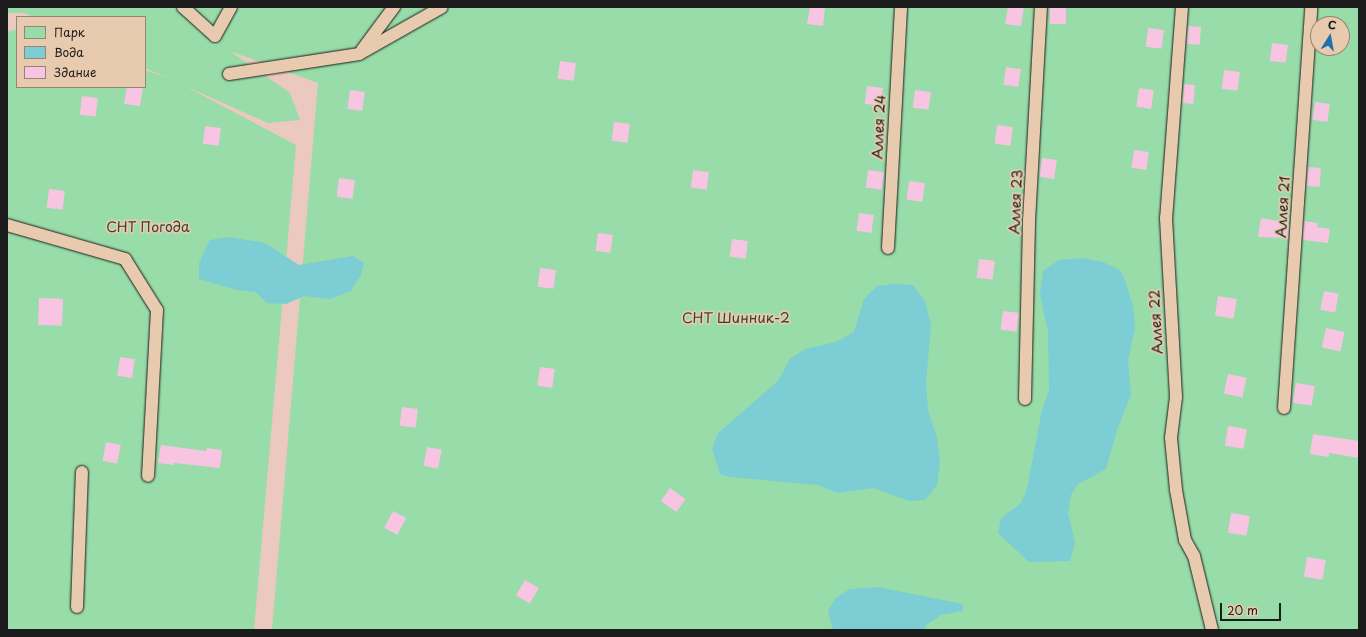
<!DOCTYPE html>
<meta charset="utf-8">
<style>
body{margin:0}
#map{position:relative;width:1366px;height:637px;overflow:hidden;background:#ecc9be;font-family:"Playpen Sans",sans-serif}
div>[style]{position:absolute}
.green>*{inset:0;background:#97dca9}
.water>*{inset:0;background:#7ccdd4}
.building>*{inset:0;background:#f7c4e1;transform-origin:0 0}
.roads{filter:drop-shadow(0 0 1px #1c1c1c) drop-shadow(0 0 1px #1c1c1c)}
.lane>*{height:12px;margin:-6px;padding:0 6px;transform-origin:6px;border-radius:6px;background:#e8cbaf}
span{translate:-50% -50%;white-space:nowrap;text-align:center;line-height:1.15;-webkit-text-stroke:3.5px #e8cbaf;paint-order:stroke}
.street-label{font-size:14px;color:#1c1c1c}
.park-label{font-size:14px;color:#354238}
.frame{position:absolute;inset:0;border:8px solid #1c1c1c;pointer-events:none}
.legend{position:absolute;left:16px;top:16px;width:130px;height:72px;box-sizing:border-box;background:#e8cbaf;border:1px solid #968574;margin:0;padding:5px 7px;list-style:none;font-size:12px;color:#1c1c1c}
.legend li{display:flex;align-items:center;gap:8px;height:20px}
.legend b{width:20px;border:1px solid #968574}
.north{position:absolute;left:1310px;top:16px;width:40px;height:40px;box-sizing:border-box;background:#e8cbaf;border:1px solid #968574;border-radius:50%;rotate:11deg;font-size:11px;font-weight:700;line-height:16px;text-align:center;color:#1c1c1c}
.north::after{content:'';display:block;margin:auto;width:14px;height:18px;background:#1f6fb2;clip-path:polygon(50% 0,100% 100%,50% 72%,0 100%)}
.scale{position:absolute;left:1220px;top:603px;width:61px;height:18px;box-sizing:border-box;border:2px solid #1c1c1c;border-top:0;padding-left:5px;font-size:12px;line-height:14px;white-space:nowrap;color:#1c1c1c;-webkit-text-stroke:3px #e8cbaf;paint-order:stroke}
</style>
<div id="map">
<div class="green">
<div style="clip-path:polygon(evenodd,7px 7px,1359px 7px,1359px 630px,272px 630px,318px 83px,230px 51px,290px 93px,300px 120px,268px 123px,183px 85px,296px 145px,254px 630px,7px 630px,7px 32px,17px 29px,17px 87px,145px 87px,145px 70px,168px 78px,145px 68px,145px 17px,33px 17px,24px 13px,7px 13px,7px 7px,1318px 24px,1342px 24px,1342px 48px,1318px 48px,1318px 24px)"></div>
</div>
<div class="water">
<div style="clip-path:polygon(230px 237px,265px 243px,299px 265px,353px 256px,364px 263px,361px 275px,351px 291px,330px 299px,304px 296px,286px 304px,267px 303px,256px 292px,237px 290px,199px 279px,199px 263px,210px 240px)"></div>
<div style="clip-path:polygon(1083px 258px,1103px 262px,1121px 271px,1126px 284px,1133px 306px,1135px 328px,1128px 360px,1131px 395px,1117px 430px,1106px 469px,1078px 484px,1071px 495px,1068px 513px,1075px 543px,1070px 561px,1029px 562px,998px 533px,1001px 518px,1021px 503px,1027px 489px,1042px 410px,1049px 390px,1048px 332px,1040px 294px,1043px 271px,1059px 260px)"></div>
<div style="clip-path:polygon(895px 284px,913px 285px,925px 301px,931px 325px,926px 383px,928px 410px,937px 438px,940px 462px,937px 485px,925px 500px,909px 501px,873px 488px,838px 493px,818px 485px,730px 477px,720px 474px,712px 449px,718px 433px,778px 381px,790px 359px,805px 349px,836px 342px,854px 332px,864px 299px,877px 286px)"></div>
<div style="clip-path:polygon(878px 587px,963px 604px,963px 611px,941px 615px,926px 625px,924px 630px,833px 630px,828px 610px,836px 598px,850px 589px)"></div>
</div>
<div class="building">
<div style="clip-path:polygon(810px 7px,825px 7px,823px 26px,807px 24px)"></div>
<div style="clip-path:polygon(1008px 7px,1024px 7px,1021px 26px,1005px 24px)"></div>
<div style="left:1050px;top:7px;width:16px;height:17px"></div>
<div style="left:1188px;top:26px;width:13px;height:18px;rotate:4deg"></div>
<div style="left:1148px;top:28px;width:16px;height:19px;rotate:7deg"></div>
<div style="left:1272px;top:43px;width:16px;height:18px;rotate:7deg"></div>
<div style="left:560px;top:61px;width:16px;height:18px;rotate:7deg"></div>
<div style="left:1006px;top:67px;width:15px;height:18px;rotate:8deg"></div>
<div style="left:1224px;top:70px;width:16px;height:19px;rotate:7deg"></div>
<div style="left:1184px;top:84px;width:11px;height:19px;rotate:5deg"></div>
<div style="left:867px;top:86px;width:16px;height:18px;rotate:7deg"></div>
<div style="clip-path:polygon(127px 87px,143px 87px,140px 106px,124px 104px)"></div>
<div style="left:1139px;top:88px;width:15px;height:19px;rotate:8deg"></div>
<div style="left:350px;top:90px;width:15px;height:19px;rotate:8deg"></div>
<div style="left:915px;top:90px;width:16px;height:18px;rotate:7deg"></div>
<div style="left:82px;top:96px;width:16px;height:19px;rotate:7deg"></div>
<div style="left:1315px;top:102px;width:15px;height:18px;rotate:8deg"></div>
<div style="left:614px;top:122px;width:16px;height:19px;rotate:7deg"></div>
<div style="left:997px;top:125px;width:16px;height:19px;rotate:7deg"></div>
<div style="left:205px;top:126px;width:16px;height:18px;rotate:7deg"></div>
<div style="left:1134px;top:150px;width:15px;height:18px;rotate:8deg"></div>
<div style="left:1042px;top:158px;width:15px;height:19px;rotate:8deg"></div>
<div style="left:1308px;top:167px;width:13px;height:19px;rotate:4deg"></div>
<div style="left:693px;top:170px;width:16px;height:18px;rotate:7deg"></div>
<div style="left:868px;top:170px;width:16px;height:18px;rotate:7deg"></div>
<div style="left:339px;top:178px;width:16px;height:19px;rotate:7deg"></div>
<div style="left:909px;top:181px;width:16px;height:19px;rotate:7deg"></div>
<div style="left:49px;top:189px;width:16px;height:19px;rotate:7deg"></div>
<div style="left:859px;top:213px;width:15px;height:18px;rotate:8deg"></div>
<div style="clip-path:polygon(1261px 218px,1289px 223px,1288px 238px,1258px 237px)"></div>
<div style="clip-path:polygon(1304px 221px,1318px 223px,1317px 227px,1330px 229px,1328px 243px,1303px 240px)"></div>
<div style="left:598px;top:233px;width:15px;height:18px;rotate:8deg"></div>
<div style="left:732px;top:239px;width:16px;height:18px;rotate:7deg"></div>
<div style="left:979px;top:259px;width:16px;height:19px;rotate:7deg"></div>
<div style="left:540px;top:268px;width:16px;height:19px;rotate:7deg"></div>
<div style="left:1324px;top:291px;width:15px;height:19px;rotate:11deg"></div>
<div style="left:1218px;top:296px;width:19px;height:20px;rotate:9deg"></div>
<div style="left:39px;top:298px;width:24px;height:27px;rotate:2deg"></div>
<div style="left:1003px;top:311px;width:16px;height:19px;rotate:7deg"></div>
<div style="left:1326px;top:328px;width:19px;height:20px;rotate:12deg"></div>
<div style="left:120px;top:357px;width:15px;height:19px;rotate:8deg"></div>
<div style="left:540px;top:367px;width:15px;height:19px;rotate:8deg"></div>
<div style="left:1228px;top:374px;width:19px;height:20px;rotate:12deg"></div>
<div style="left:1296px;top:383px;width:19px;height:20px;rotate:9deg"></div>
<div style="left:402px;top:407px;width:16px;height:19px;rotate:7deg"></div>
<div style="left:1228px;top:426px;width:19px;height:20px;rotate:9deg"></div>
<div style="clip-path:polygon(1313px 434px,1359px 441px,1359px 458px,1329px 453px,1329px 457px,1310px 454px)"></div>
<div style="left:106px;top:442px;width:15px;height:19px;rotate:11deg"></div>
<div style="clip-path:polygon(161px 445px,206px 451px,207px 448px,222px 450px,220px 468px,174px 463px,174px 465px,158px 463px)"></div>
<div style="left:427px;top:447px;width:15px;height:19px;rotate:11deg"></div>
<div style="left:670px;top:488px;width:19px;height:16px;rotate:35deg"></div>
<div style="left:393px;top:511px;width:15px;height:19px;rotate:28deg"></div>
<div style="left:1231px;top:513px;width:19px;height:20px;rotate:9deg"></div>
<div style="left:1307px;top:557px;width:19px;height:20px;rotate:9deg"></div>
<div style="left:525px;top:580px;width:16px;height:18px;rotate:30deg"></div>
</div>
<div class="roads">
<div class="lane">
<div style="left:183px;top:7px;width:43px;rotate:42.2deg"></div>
<div style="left:215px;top:36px;width:33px;rotate:-61deg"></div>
<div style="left:1182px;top:7px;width:212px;rotate:94.3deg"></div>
<div style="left:1166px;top:218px;width:179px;rotate:86.8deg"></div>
<div style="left:1176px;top:397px;width:41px;rotate:97deg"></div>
<div style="left:1171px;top:438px;width:52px;rotate:84.5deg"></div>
<div style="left:1176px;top:490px;width:51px;rotate:79.8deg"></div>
<div style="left:1185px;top:540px;width:18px;rotate:61deg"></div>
<div style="left:1194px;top:556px;width:76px;rotate:76.3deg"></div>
<div style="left:362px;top:50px;width:54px;rotate:-53.3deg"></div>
<div style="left:229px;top:74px;width:132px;rotate:-8.7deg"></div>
<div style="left:359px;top:54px;width:95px;rotate:-29.5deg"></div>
<div style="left:7px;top:225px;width:123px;rotate:16.1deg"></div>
<div style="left:125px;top:259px;width:60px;rotate:57.9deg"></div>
<div style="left:157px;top:310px;width:166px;rotate:93.1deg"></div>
<div style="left:888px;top:248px;width:241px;rotate:-86.9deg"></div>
<div style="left:1025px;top:399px;width:178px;rotate:-88.7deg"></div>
<div style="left:1029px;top:221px;width:214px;rotate:-86.8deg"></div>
<div style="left:1284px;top:408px;width:402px;rotate:-86.1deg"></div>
<div style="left:77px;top:607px;width:135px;rotate:-87.9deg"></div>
</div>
</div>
<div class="street-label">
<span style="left:879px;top:127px;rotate:-87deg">Аллея 24</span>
<span style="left:1016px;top:202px;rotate:-87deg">Аллея 23</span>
<span style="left:1283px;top:207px;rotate:-86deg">Аллея 21</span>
<span style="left:1156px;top:322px;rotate:-93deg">Аллея 22</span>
</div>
<div class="park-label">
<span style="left:148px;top:227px">СНТ Погода</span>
<span style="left:736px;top:318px">СНТ Шинник-2</span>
</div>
<div class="frame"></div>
<ul class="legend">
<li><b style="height:11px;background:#97dca9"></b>Парк</li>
<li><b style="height:11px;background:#7ccdd4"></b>Вода</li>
<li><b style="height:11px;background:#f7c4e1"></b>Здание</li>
</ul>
<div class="north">С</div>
<div class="scale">20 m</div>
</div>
